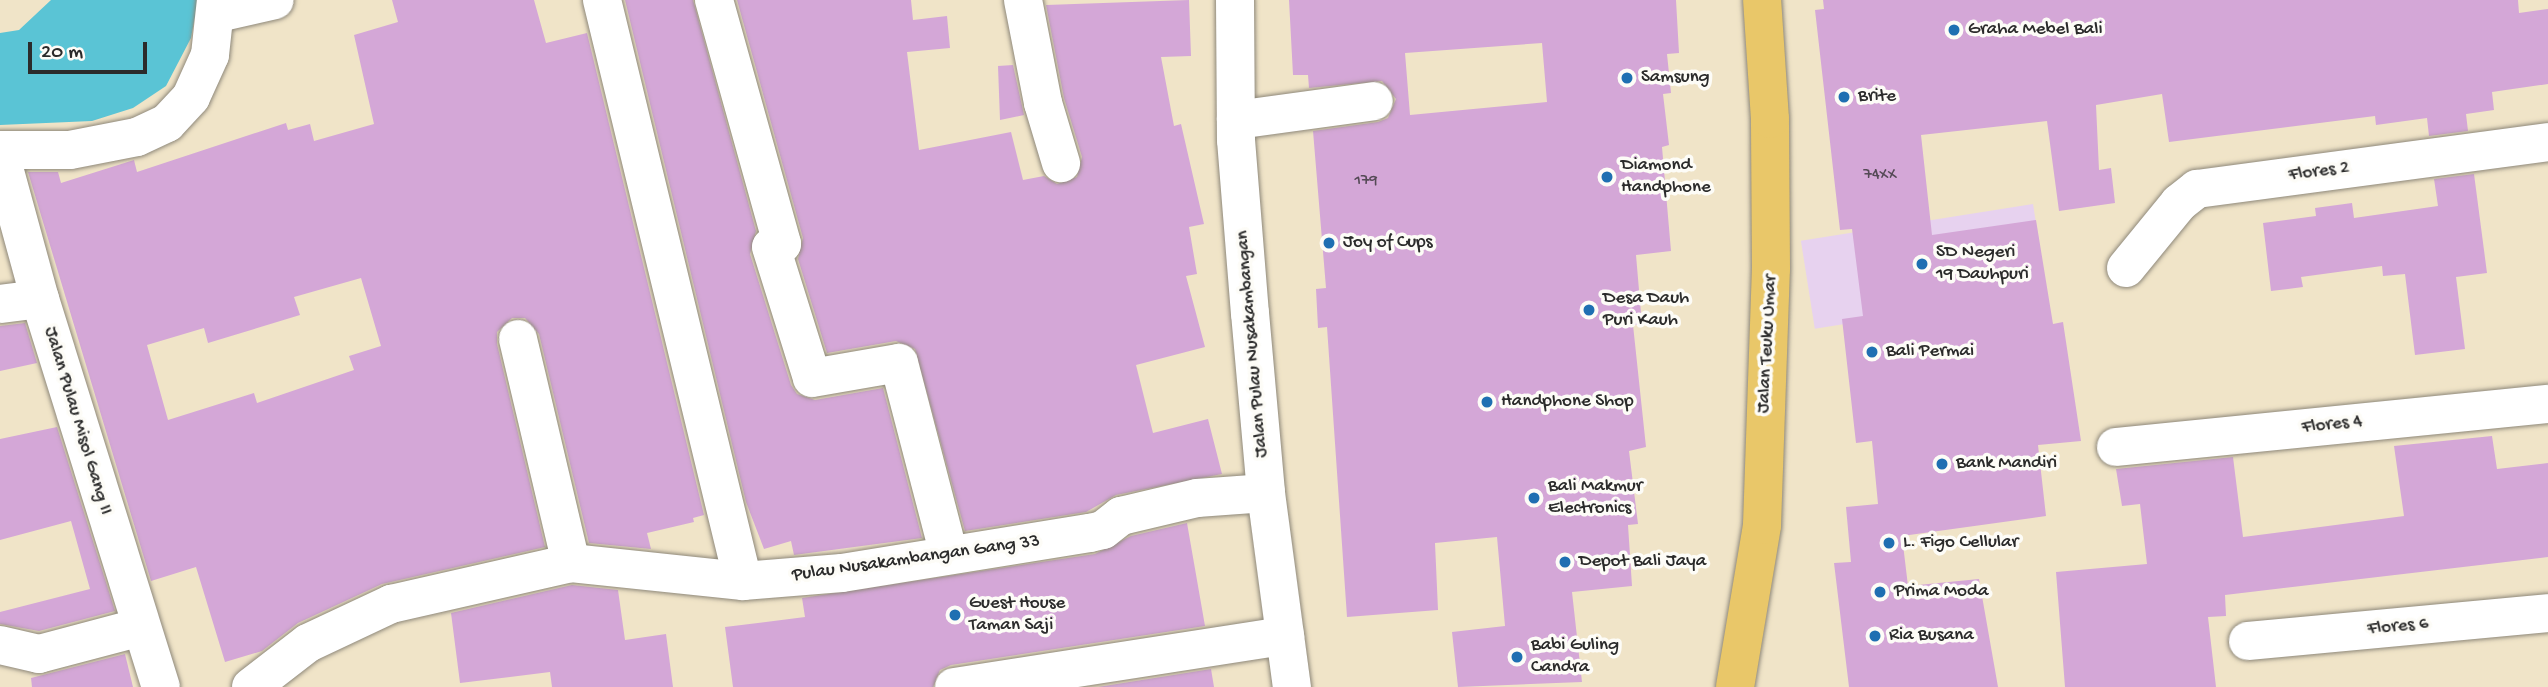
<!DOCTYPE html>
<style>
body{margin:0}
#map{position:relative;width:2548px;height:687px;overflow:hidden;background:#f0e4c8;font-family:"Gochi Hand",sans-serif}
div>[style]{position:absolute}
.built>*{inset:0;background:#e7d2ef;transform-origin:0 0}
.water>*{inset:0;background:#5ac4d5}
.building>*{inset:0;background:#d4a7d7}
.roads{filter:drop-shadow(0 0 2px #8e887a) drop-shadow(0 0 2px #8e887a)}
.minor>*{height:38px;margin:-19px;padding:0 19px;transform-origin:19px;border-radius:19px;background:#fff}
.major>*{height:38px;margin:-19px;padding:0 19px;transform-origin:19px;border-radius:19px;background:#e9c769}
.dots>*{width:19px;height:19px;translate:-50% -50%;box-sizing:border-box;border:4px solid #fdfcf7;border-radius:50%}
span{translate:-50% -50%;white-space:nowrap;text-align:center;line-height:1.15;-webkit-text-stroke:7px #fdfcf7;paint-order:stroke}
.number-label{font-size:16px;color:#554a56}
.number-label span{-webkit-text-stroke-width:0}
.poi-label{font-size:19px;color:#2b2b2b}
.left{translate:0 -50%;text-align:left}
.street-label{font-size:19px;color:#2b2b2b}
.scale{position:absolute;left:28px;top:42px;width:119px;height:32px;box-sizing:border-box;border:4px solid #2b2b2b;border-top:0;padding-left:9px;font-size:21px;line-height:24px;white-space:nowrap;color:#2b2b2b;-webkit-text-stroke:5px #fdfcf7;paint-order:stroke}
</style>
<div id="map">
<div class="built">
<div style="left:2033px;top:204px;width:89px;height:235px;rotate:81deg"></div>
</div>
<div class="water">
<div style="clip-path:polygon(51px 0,198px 0,191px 38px,166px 86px,133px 108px,92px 121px,0 125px,0 33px,19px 30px)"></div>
</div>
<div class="building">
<div style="clip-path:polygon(evenodd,392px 0,534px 0,546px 43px,587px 33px,704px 515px,693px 518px,694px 522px,647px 533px,651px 549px,589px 543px,539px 334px,525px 318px,512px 318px,497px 332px,497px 344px,545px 547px,382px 584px,298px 623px,262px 651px,225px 662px,196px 567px,151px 581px,28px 172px,58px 172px,61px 183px,134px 160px,137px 172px,286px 123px,288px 130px,310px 124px,314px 141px,374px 124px,354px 35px,398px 22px,392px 0,361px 278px,381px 346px,349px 356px,354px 370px,257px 403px,254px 393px,168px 420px,147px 345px,204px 328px,208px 343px,300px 315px,294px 297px,361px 278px)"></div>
<div style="clip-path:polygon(625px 0,693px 0,756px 231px,750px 254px,791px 385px,797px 394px,815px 400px,883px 388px,922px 538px,794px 555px,791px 541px,764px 549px,746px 502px)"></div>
<div style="clip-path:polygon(737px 0,911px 0,913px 20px,947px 16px,950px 48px,907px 52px,919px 150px,1011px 132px,1023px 180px,1044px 176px,1057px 184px,1077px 177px,1082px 157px,1064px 98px,1046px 5px,1189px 0,1191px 56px,1161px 57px,1174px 126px,1181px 124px,1204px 224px,1189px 227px,1197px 274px,1186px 276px,1205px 347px,1136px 365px,1153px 433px,1208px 419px,1222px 474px,1116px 495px,1086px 512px,965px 531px,915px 349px,896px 341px,827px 353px,798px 259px,803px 238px)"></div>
<div style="clip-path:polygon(evenodd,1289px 0,1676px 0,1679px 53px,1667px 54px,1671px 93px,1663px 94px,1669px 145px,1662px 147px,1671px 251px,1636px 255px,1642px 325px,1633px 325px,1646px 447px,1629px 451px,1638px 524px,1628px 525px,1632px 586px,1572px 592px,1582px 682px,1458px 687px,1452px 632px,1505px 626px,1497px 537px,1435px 543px,1438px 610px,1347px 617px,1327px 327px,1318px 328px,1316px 289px,1326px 288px,1313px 131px,1378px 122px,1388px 118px,1396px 99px,1382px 81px,1309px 88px,1308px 75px,1293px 75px,1289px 0,1542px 43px,1547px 102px,1410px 115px,1405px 53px,1542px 43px)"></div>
<div style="clip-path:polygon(1823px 0,2518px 0,2519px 13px,2548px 9px,2548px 84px,2492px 92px,2494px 110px,2466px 114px,2468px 131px,2429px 136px,2427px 118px,2376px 125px,2375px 116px,2169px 142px,2162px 94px,2096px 105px,2099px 170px,2111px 168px,2115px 203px,2059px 211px,2047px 121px,1921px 135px,1932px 235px,2036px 220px,2053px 324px,2063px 322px,2081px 441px,2038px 445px,2046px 516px,1902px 536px,1908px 586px,1979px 579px,1998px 687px,1849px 687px,1834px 563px,1851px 562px,1846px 507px,1878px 504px,1872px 441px,1856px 443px,1842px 319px,1863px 316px,1852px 229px,1840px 230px,1815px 10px,1824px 9px)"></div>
<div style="clip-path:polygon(1013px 65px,1024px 115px,1000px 120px,998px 66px)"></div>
<div style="clip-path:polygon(2474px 174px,2487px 273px,2456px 277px,2465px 349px,2415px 355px,2405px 274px,2383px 276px,2382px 266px,2301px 277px,2303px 287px,2271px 291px,2263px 223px,2316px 216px,2315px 208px,2352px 203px,2354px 218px,2438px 206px,2434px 179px)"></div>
<div style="clip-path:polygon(25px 323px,37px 363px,0 371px,0 326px)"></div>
<div style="clip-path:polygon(57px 427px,115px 611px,39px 631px,0 624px,0 612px,90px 589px,71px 521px,0 540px,0 439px)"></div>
<div style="clip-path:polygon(2492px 436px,2497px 469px,2548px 463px,2548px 557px,2225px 595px,2226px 616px,2208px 617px,2216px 687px,2065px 687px,2056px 572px,2147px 564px,2140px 504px,2122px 506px,2116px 469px,2233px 457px,2243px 537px,2404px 516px,2394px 446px)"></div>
<div style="clip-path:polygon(1187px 523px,1205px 626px,951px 665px,940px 670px,933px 687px,733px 687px,725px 627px,805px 617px,802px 598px,1095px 554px,1131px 536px)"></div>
<div style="clip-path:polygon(572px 585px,618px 590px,625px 640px,666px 634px,673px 687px,552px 687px,550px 672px,460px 683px,451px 613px)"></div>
<div style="clip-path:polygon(125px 654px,133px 687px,32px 687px,31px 678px)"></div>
<div style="clip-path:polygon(1211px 669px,1214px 687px,1098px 687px)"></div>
</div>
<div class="roads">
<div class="minor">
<div style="left:602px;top:0;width:598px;rotate:76.36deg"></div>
<div style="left:714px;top:0;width:253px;rotate:74.4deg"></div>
<div style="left:782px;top:244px;width:11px;rotate:165deg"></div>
<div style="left:771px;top:247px;width:137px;rotate:72.6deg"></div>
<div style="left:812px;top:378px;width:88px;rotate:-9.8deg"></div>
<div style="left:899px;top:363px;width:198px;rotate:75.4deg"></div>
<div style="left:1023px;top:0;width:105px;rotate:79deg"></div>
<div style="left:1043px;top:103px;width:63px;rotate:73.3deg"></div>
<div style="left:1235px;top:0;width:140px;rotate:89.6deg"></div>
<div style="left:1236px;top:140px;width:174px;rotate:85.4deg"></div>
<div style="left:1250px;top:313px;width:181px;rotate:84.9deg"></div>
<div style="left:1266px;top:493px;width:196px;rotate:82.4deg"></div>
<div style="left:218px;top:13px;width:58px;rotate:-12.8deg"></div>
<div style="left:1236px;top:120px;width:139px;rotate:-7.8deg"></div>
<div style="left:0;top:150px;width:70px"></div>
<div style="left:70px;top:150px;width:68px;rotate:-11deg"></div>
<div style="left:137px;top:137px;width:33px;rotate:-25deg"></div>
<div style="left:167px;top:123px;width:35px;rotate:-47deg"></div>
<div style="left:191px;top:97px;width:46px;rotate:-65.7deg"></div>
<div style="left:210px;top:55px;width:55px;rotate:-83.8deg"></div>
<div style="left:0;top:153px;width:151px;rotate:74.7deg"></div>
<div style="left:40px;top:299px;width:406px;rotate:72.7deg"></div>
<div style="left:2126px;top:268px;width:84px;rotate:-50.8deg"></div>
<div style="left:2179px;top:203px;width:23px;rotate:-38deg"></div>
<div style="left:2197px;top:189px;width:354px;rotate:-7.6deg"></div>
<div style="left:0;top:304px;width:40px;rotate:-7.1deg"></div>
<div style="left:518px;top:339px;width:230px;rotate:76.7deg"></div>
<div style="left:2116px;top:447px;width:434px;rotate:-5.7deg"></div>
<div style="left:2248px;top:641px;width:301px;rotate:-5.3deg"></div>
<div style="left:0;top:645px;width:40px;rotate:13deg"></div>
<div style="left:39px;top:654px;width:106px;rotate:-14.8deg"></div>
<div style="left:251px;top:687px;width:72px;rotate:-37.7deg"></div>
<div style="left:308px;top:643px;width:92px;rotate:-25.2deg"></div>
<div style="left:391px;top:604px;width:185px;rotate:-12.8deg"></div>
<div style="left:571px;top:563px;width:173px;rotate:6deg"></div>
<div style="left:743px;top:581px;width:99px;rotate:-4.6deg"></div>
<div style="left:842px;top:573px;width:251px;rotate:-9.2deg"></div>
<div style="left:1090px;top:533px;width:13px;rotate:-13deg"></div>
<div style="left:1103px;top:530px;width:23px;rotate:-38deg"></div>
<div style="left:1121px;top:516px;width:78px;rotate:-13.3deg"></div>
<div style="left:1197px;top:498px;width:69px;rotate:-4.1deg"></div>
<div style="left:954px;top:687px;width:335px;rotate:-8.8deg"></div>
</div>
<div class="major">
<div style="left:1735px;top:687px;width:164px;rotate:-80.5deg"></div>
<div style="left:1762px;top:525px;width:256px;rotate:-88deg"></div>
<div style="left:1771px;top:269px;width:150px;rotate:-90.4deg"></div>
<div style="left:1770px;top:119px;width:119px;rotate:-93.8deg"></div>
</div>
</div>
<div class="dots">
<div style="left:1954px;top:30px;background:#1f6fb2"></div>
<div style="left:1627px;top:78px;background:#1f6fb2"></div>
<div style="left:1844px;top:97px;background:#1f6fb2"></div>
<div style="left:1607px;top:177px;background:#1f6fb2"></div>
<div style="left:1329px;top:243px;background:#1f6fb2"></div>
<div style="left:1922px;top:264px;background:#1f6fb2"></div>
<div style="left:1589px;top:310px;background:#1f6fb2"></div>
<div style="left:1872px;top:352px;background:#1f6fb2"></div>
<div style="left:1487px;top:402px;background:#1f6fb2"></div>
<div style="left:1942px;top:464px;background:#1f6fb2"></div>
<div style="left:1534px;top:498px;background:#1f6fb2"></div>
<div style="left:1889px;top:543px;background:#1f6fb2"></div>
<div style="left:1565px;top:562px;background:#1f6fb2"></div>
<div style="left:1880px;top:592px;background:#1f6fb2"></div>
<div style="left:955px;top:615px;background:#1f6fb2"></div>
<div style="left:1875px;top:636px;background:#1f6fb2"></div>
<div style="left:1517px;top:657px;background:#1f6fb2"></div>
</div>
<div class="number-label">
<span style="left:1880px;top:176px">74XX</span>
<span style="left:1366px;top:182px">179</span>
</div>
<div class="poi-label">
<span class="left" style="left:1968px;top:30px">Graha Mebel Bali</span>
<span class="left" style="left:1641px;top:78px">Samsung</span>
<span class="left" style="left:1858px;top:97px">Brite</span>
<span class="left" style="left:1621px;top:177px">Diamond<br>Handphone</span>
<span class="left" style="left:1343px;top:243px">Joy of Cups</span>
<span class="left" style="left:1936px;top:264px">SD Negeri<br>19 Dauhpuri</span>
<span class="left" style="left:1603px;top:310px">Desa Dauh<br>Puri Kauh</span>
<span class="left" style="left:1886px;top:352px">Bali Permai</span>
<span class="left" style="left:1501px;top:402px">Handphone Shop</span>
<span class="left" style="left:1956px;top:464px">Bank Mandiri</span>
<span class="left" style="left:1548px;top:498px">Bali Makmur<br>Electronics</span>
<span class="left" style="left:1903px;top:543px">L. Figo Cellular</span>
<span class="left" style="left:1579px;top:562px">Depot Bali Jaya</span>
<span class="left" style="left:1894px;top:592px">Prima Moda</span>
<span class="left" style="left:969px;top:615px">Guest House<br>Taman Saji</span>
<span class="left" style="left:1889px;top:636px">Ria Busana</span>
<span class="left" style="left:1531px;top:657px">Babi Guling<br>Candra</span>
</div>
<div class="street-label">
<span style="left:2319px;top:172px;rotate:-7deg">Flores 2</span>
<span style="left:1253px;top:344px;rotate:-95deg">Jalan Pulau Nusakambangan</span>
<span style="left:1768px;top:344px;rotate:-87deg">Jalan Teuku Umar</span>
<span style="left:77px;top:421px;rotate:73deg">Jalan Pulau Misol Gang II</span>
<span style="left:2332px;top:425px;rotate:-6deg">Flores 4</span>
<span style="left:916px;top:559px;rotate:-8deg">Pulau Nusakambangan Gang 33</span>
<span style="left:2398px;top:627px;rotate:-5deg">Flores 6</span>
</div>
<div class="scale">20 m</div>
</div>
